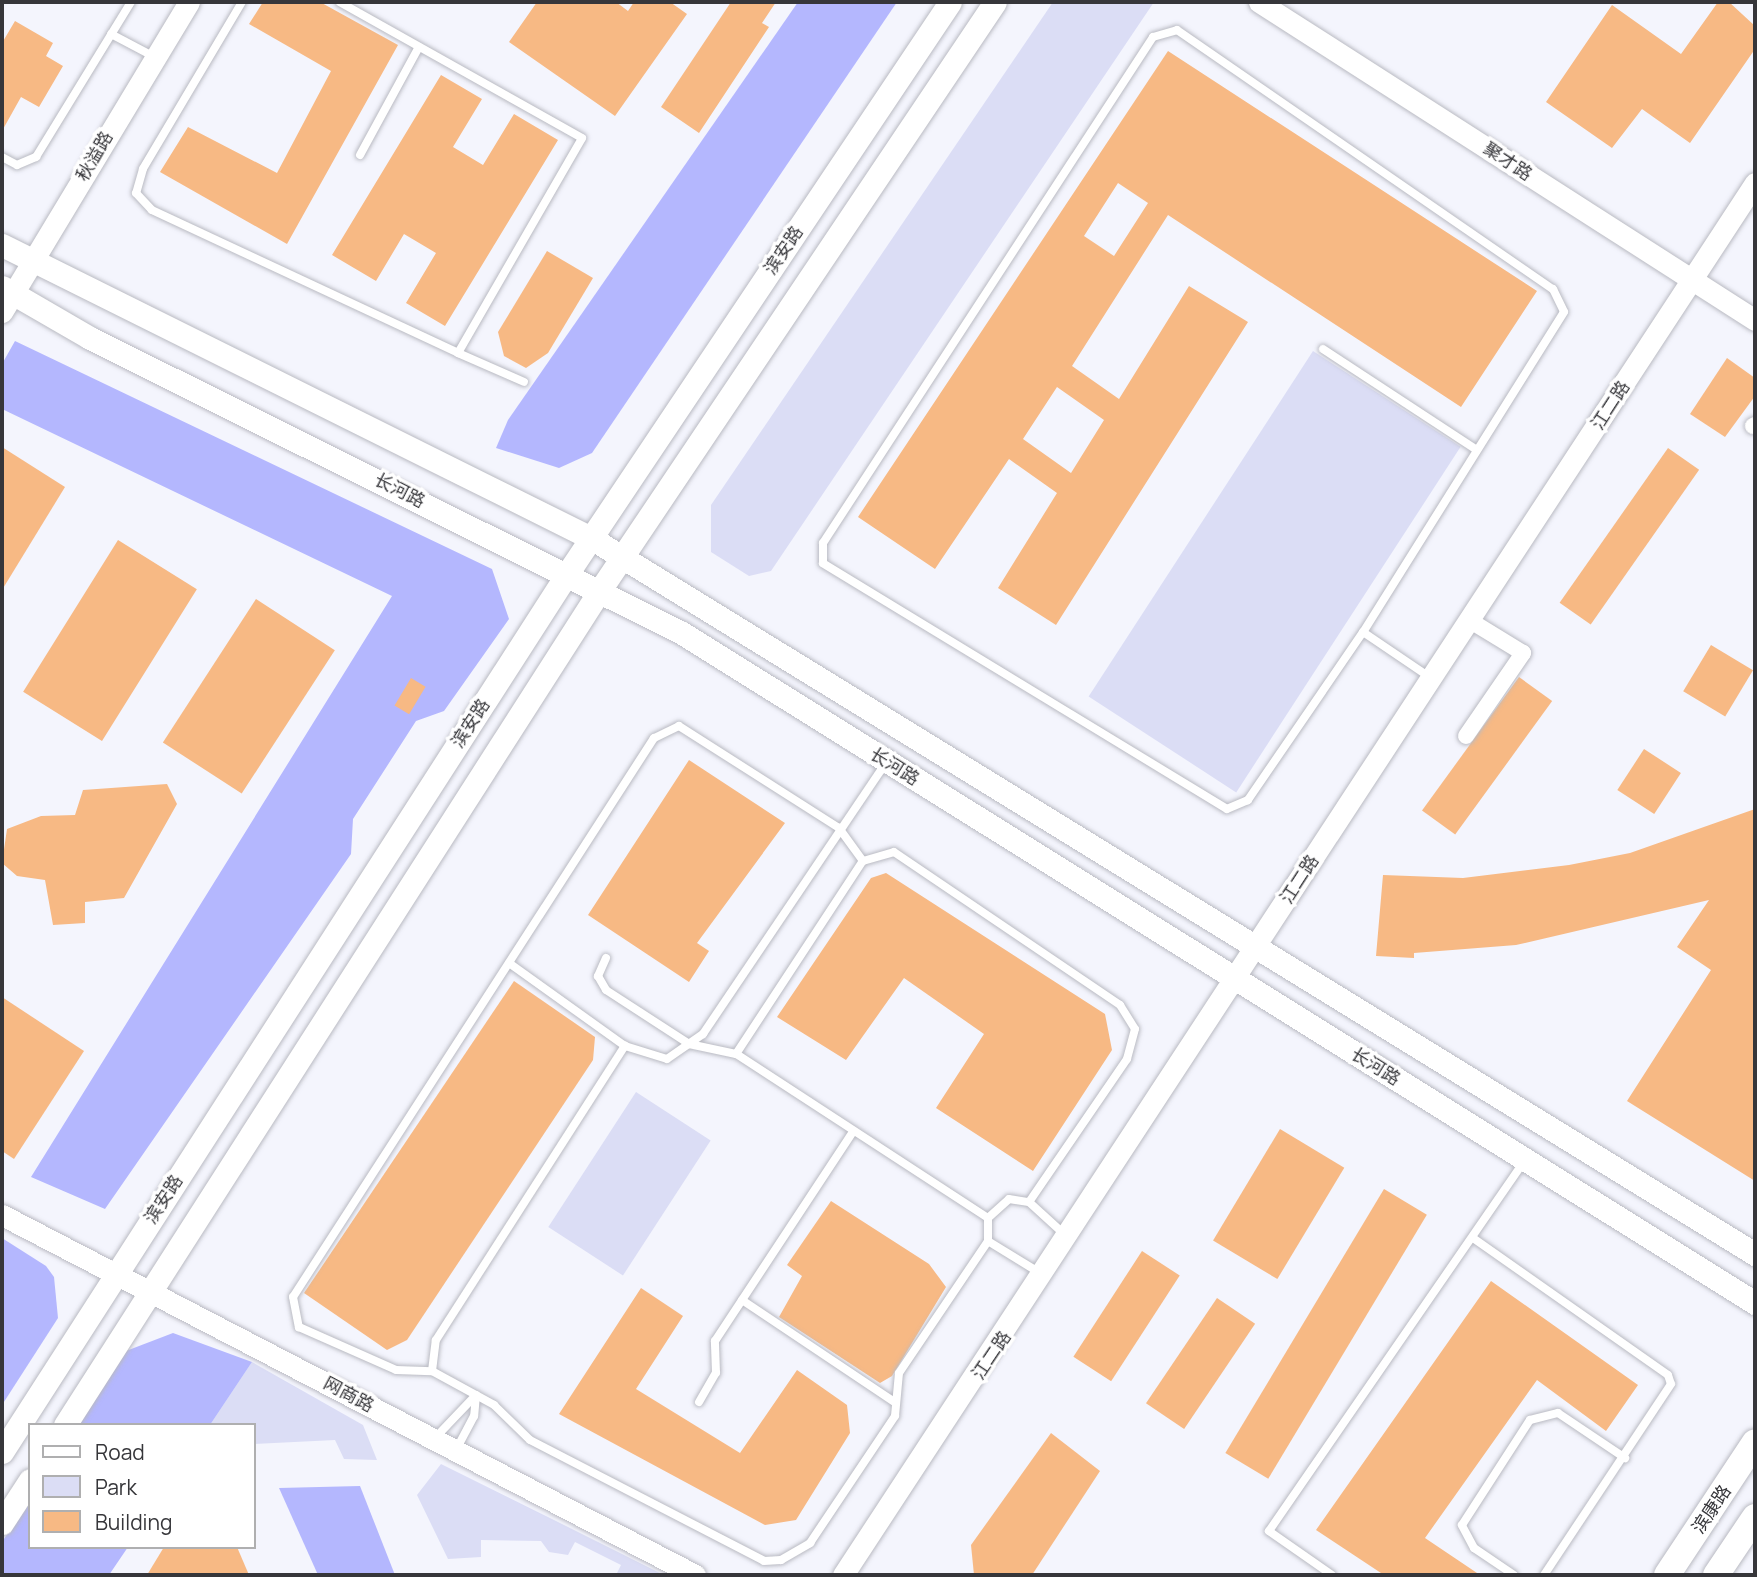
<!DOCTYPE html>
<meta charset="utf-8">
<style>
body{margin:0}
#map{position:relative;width:1757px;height:1577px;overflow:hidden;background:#f4f5fd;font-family:Manrope,"Noto Sans SC",sans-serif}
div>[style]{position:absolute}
.green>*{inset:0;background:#dbddf5;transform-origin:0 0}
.forest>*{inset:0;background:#b4b7fe}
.building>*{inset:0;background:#f7b984;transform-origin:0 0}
.roads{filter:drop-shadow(0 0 2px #b9bac2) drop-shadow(0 0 2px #b9bac2)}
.service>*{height:8px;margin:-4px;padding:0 4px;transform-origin:4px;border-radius:4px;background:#fff}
.minor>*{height:16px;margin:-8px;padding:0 8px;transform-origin:8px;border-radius:8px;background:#fff}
.tertiary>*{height:21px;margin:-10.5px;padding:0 10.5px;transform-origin:10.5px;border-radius:10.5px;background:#fff}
.secondary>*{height:23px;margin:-11.5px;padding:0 11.5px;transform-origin:11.5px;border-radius:11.5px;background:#fff}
.primary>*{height:26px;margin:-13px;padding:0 13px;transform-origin:13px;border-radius:13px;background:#fff}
span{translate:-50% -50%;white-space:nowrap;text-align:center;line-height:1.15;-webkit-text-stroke:7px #fff;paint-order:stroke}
.street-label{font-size:18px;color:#36363a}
.frame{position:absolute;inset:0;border:4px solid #36363a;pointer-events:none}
.legend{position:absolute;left:28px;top:1423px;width:228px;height:126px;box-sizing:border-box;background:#fff;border:2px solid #afafb0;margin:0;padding:9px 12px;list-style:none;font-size:21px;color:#36363a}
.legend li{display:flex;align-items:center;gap:14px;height:35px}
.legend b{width:35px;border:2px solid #afafb0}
</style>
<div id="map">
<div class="green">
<div style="clip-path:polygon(1053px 2px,1154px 2px,771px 571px,749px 576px,711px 552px,711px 505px)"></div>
<div style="left:1313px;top:351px;width:176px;height:412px;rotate:33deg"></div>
<div style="left:636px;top:1092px;width:89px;height:161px;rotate:33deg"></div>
<div style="clip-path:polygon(252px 1362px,363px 1425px,377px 1460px,344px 1459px,335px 1440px,254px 1444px,254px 1425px,210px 1425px)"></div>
<div style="clip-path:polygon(441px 1464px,556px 1521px,664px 1575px,616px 1575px,621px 1565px,575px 1542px,568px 1555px,549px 1552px,541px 1541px,481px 1540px,481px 1557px,448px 1559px,417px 1495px)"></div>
</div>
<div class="forest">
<div style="clip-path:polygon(798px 2px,897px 2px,592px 453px,559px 468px,496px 448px,508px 420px)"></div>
<div style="clip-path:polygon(15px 341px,492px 569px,509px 619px,444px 711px,416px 721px,353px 819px,351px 854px,105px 1209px,31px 1177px,392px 596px,2px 409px,2px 364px)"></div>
<div style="clip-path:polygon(2px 1238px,46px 1266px,54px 1277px,58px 1318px,2px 1405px)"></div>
<div style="clip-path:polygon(173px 1333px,252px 1362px,210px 1425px,78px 1425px,126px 1351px)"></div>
<div style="clip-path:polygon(360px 1486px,395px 1575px,318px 1575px,279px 1488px)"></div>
<div style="clip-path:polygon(30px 1499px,30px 1547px,128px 1547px,109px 1575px,2px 1575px,2px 1542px)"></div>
</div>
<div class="building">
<div style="clip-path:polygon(263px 2px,320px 2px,398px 45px,287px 244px,160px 172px,188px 127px,277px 173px,331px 71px,249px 24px)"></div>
<div style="clip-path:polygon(537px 2px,616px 2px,628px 11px,634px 2px,670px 2px,687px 14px,615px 116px,509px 42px)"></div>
<div style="clip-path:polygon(731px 2px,776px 2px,762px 23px,769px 27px,699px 133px,661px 107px)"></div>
<div style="clip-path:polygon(1718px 2px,1729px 2px,1755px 26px,1755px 49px,1690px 143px,1642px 109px,1612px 148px,1546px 102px,1612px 5px,1681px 54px)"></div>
<div style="clip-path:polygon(15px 21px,53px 43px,46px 56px,63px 66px,39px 107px,21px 97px,2px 131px,2px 43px)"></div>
<div style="clip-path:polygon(evenodd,1168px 51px,1537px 291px,1461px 407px,1168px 215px,1072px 366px,1119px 399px,1189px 286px,1248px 322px,1056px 625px,998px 588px,1057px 493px,1009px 459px,935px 569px,858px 517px,1168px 51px,1118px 183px,1148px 203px,1114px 256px,1084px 236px,1118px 183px,1168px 51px,1057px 387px,1104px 420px,1071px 473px,1023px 439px,1057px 387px)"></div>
<div style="clip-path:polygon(441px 75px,482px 99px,453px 147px,483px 165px,514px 114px,558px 140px,445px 326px,406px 303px,436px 253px,404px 234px,376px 281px,332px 255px)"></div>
<div style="clip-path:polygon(547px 251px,593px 278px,548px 353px,526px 368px,504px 356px,498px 332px)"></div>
<div style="clip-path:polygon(1727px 358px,1755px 378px,1755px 396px,1725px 437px,1690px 414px)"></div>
<div style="clip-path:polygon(2px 447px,65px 487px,2px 590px)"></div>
<div style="left:1668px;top:448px;width:38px;height:189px;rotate:35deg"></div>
<div style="left:118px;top:540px;width:93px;height:179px;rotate:32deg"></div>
<div style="left:256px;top:599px;width:94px;height:171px;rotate:33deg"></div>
<div style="left:1711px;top:645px;width:49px;height:54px;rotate:31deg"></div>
<div style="left:1519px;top:677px;width:41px;height:165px;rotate:36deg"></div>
<div style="left:411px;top:678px;width:17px;height:32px;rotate:31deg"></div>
<div style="left:1644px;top:749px;width:44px;height:49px;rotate:33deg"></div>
<div style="clip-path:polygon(689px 760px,785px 823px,697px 943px,709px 951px,689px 982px,588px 915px)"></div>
<div style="clip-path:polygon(167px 784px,177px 804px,124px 898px,85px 902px,85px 923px,53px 925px,45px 880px,17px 876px,2px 863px,7px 829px,41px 816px,75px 815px,83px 790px)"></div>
<div style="clip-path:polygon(1755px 809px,1755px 1181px,1627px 1101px,1711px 970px,1677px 947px,1709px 900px,1516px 945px,1414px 953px,1414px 958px,1376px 956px,1383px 875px,1463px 878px,1569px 865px,1630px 853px)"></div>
<div style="clip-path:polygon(886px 873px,1105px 1014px,1112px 1050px,1033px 1171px,936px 1108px,984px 1034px,904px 978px,846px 1060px,777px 1017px,871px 878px)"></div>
<div style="clip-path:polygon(514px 981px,595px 1037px,593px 1060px,407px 1340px,387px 1350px,304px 1293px)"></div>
<div style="clip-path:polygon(2px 997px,84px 1051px,14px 1159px,2px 1151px)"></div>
<div style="left:1280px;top:1129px;width:75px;height:130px;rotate:31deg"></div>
<div style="left:1384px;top:1189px;width:50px;height:308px;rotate:31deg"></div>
<div style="clip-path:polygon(831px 1201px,929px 1264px,946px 1287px,892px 1376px,880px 1383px,779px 1317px,802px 1276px,787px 1265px)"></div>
<div style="left:1142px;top:1251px;width:45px;height:126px;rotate:33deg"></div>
<div style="clip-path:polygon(1491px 1281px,1638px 1385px,1606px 1431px,1537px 1380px,1425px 1538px,1480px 1575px,1384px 1575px,1316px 1530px)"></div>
<div style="clip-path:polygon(641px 1288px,683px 1316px,636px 1389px,740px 1453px,797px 1370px,847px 1405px,850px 1433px,796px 1520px,765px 1525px,559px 1414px)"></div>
<div style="left:1217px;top:1298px;width:46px;height:127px;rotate:34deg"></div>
<div style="clip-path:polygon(1051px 1433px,1100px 1471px,1032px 1575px,974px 1575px,971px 1545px)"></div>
<div style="clip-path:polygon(164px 1547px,237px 1547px,249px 1575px,147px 1575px)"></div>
</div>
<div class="roads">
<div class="service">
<div style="left:242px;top:2px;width:194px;rotate:120.7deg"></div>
<div style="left:143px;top:169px;width:25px;rotate:106deg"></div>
<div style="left:136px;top:193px;width:23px;rotate:47deg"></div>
<div style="left:152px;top:210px;width:338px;rotate:25deg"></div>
<div style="left:458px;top:353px;width:248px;rotate:-60deg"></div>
<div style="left:582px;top:138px;width:278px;rotate:-150.7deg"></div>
<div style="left:111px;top:34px;width:45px;rotate:27.7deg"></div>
<div style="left:360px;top:155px;width:123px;rotate:-61.4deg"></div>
<div style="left:2px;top:157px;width:17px;rotate:28deg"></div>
<div style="left:17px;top:165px;width:21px;rotate:-23deg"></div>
<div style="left:36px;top:157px;width:182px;rotate:-58.5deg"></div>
<div style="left:1323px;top:349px;width:184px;rotate:33.3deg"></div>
<div style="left:458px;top:353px;width:72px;rotate:23.7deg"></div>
<div style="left:1363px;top:632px;width:204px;rotate:124.4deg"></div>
<div style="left:1248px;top:800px;width:23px;rotate:157deg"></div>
<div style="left:1227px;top:809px;width:473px;rotate:-148.7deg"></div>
<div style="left:823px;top:563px;width:20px;rotate:-90deg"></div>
<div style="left:823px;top:543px;width:604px;rotate:-56.89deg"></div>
<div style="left:1153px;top:37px;width:25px;rotate:-16deg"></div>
<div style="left:1177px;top:30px;width:457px;rotate:34.6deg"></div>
<div style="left:1553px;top:289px;width:25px;rotate:64deg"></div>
<div style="left:1564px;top:312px;width:378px;rotate:122.1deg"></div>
<div style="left:1363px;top:632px;width:78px;rotate:34.1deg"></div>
<div style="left:863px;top:861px;width:41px;rotate:-126deg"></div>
<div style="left:839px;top:828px;width:190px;rotate:-147.5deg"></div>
<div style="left:679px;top:726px;width:28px;rotate:154deg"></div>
<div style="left:654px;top:738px;width:665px;rotate:122.85deg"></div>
<div style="left:293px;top:1297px;width:31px;rotate:79deg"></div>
<div style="left:299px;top:1327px;width:106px;rotate:23.9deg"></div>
<div style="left:396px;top:1370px;width:36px;rotate:2deg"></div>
<div style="left:432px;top:1371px;width:71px;rotate:28.7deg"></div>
<div style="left:494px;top:1405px;width:50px;rotate:44.2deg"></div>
<div style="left:530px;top:1440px;width:263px;rotate:27.3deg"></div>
<div style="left:764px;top:1561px;width:17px;rotate:-3deg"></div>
<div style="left:781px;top:1560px;width:34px;rotate:-30deg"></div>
<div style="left:810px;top:1543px;width:153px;rotate:-56.2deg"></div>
<div style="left:895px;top:1416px;width:43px;rotate:-84.7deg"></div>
<div style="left:899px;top:1373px;width:159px;rotate:-56deg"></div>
<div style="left:606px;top:958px;width:20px;rotate:114deg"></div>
<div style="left:598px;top:976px;width:16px;rotate:60deg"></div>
<div style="left:606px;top:990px;width:99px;rotate:33deg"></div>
<div style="left:689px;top:1044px;width:48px;rotate:12deg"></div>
<div style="left:509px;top:963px;width:143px;rotate:35.6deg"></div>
<div style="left:625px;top:1046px;width:44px;rotate:17.2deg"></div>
<div style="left:667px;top:1059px;width:44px;rotate:-34.8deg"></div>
<div style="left:703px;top:1034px;width:327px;rotate:-56deg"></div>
<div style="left:988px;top:1218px;width:301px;rotate:-146.9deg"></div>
<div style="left:736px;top:1054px;width:231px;rotate:-56.7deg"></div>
<div style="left:863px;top:861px;width:32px;rotate:-16deg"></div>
<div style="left:894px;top:852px;width:273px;rotate:34.1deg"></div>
<div style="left:1120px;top:1005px;width:28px;rotate:58deg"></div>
<div style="left:1135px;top:1029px;width:31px;rotate:105deg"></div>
<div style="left:1127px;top:1059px;width:173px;rotate:124.4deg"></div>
<div style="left:1473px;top:1238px;width:238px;rotate:35.1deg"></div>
<div style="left:1668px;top:1375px;width:9px;rotate:72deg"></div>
<div style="left:1671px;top:1384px;width:229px;rotate:123.6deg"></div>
<div style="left:1040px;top:1273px;width:61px;rotate:-148.4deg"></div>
<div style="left:988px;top:1241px;width:23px;rotate:-90deg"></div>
<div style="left:988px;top:1218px;width:28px;rotate:-42deg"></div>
<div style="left:1009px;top:1199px;width:20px;rotate:9deg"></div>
<div style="left:1029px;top:1202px;width:46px;rotate:42.4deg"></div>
<div style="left:742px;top:1300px;width:185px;rotate:33.8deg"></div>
<div style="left:432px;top:1371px;width:31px;rotate:-83deg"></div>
<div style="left:436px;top:1340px;width:350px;rotate:-57.3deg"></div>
<div style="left:699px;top:1402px;width:34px;rotate:-60deg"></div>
<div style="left:716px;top:1373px;width:32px;rotate:-92deg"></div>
<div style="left:715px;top:1341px;width:250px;rotate:-56.6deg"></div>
<div style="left:435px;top:1438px;width:59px;rotate:-46.4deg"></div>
<div style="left:476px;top:1395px;width:21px;rotate:95deg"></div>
<div style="left:474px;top:1416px;width:38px;rotate:118deg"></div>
<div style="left:1332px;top:1575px;width:77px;rotate:-145.1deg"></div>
<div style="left:1269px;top:1531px;width:449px;rotate:-55.4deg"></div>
<div style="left:1514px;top:1575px;width:48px;rotate:-146deg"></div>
<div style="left:1474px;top:1548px;width:26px;rotate:-118deg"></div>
<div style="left:1462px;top:1525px;width:125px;rotate:-57.1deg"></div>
<div style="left:1530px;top:1420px;width:29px;rotate:-14deg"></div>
<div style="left:1558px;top:1413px;width:81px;rotate:33.9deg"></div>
</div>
<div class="minor">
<div style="left:1753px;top:426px;width:2px;rotate:-27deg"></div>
<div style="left:1466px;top:736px;width:101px;rotate:-55.5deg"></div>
<div style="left:1523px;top:653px;width:63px;rotate:-148.6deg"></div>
</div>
<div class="tertiary">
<div style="left:1259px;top:2px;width:589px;rotate:32.67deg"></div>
<div style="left:2px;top:312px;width:362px;rotate:-58.9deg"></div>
<div style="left:2px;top:1215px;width:781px;rotate:27.45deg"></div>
<div style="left:843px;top:1575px;width:1664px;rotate:-56.77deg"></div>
</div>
<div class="secondary">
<div style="left:2px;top:245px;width:658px;rotate:26.45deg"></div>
<div style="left:591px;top:538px;width:1367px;rotate:31.6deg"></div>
<div style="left:2px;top:287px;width:102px;rotate:30.1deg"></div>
<div style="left:90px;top:338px;width:661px;rotate:26.49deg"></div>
<div style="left:682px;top:633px;width:1265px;rotate:31.98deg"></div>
<div style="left:65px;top:1425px;width:992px;rotate:-57.35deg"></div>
<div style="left:600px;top:590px;width:708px;rotate:-56.11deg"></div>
<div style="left:2px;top:1452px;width:1044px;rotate:-57.24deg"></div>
<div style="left:567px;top:574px;width:688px;rotate:-56.19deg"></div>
<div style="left:2px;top:1523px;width:51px;rotate:-56.9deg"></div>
</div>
<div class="primary">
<div style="left:1667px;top:1575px;width:159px;rotate:-56.5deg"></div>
<div style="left:1716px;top:1575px;width:70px;rotate:-56.1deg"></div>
</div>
</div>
<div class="street-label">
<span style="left:94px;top:156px;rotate:-60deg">秋溢路</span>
<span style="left:1508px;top:161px;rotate:33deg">聚才路</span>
<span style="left:783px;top:250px;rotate:-56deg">滨安路</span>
<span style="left:1610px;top:405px;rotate:-57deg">江二路</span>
<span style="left:400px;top:490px;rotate:27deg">长河路</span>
<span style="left:470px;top:723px;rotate:-57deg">滨安路</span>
<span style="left:895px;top:766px;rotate:32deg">长河路</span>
<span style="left:1299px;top:879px;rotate:-57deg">江二路</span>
<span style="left:1376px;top:1066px;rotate:32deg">长河路</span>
<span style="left:163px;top:1199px;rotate:-57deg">滨安路</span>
<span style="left:991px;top:1355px;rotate:-56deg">江二路</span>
<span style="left:349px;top:1394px;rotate:28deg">网商路</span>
<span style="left:1711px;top:1509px;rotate:-56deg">滨康路</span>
</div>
<div class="frame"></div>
<ul class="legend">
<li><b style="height:9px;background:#fff"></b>Road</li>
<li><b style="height:19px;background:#dbddf5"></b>Park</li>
<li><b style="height:19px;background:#f7b984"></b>Building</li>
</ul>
</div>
